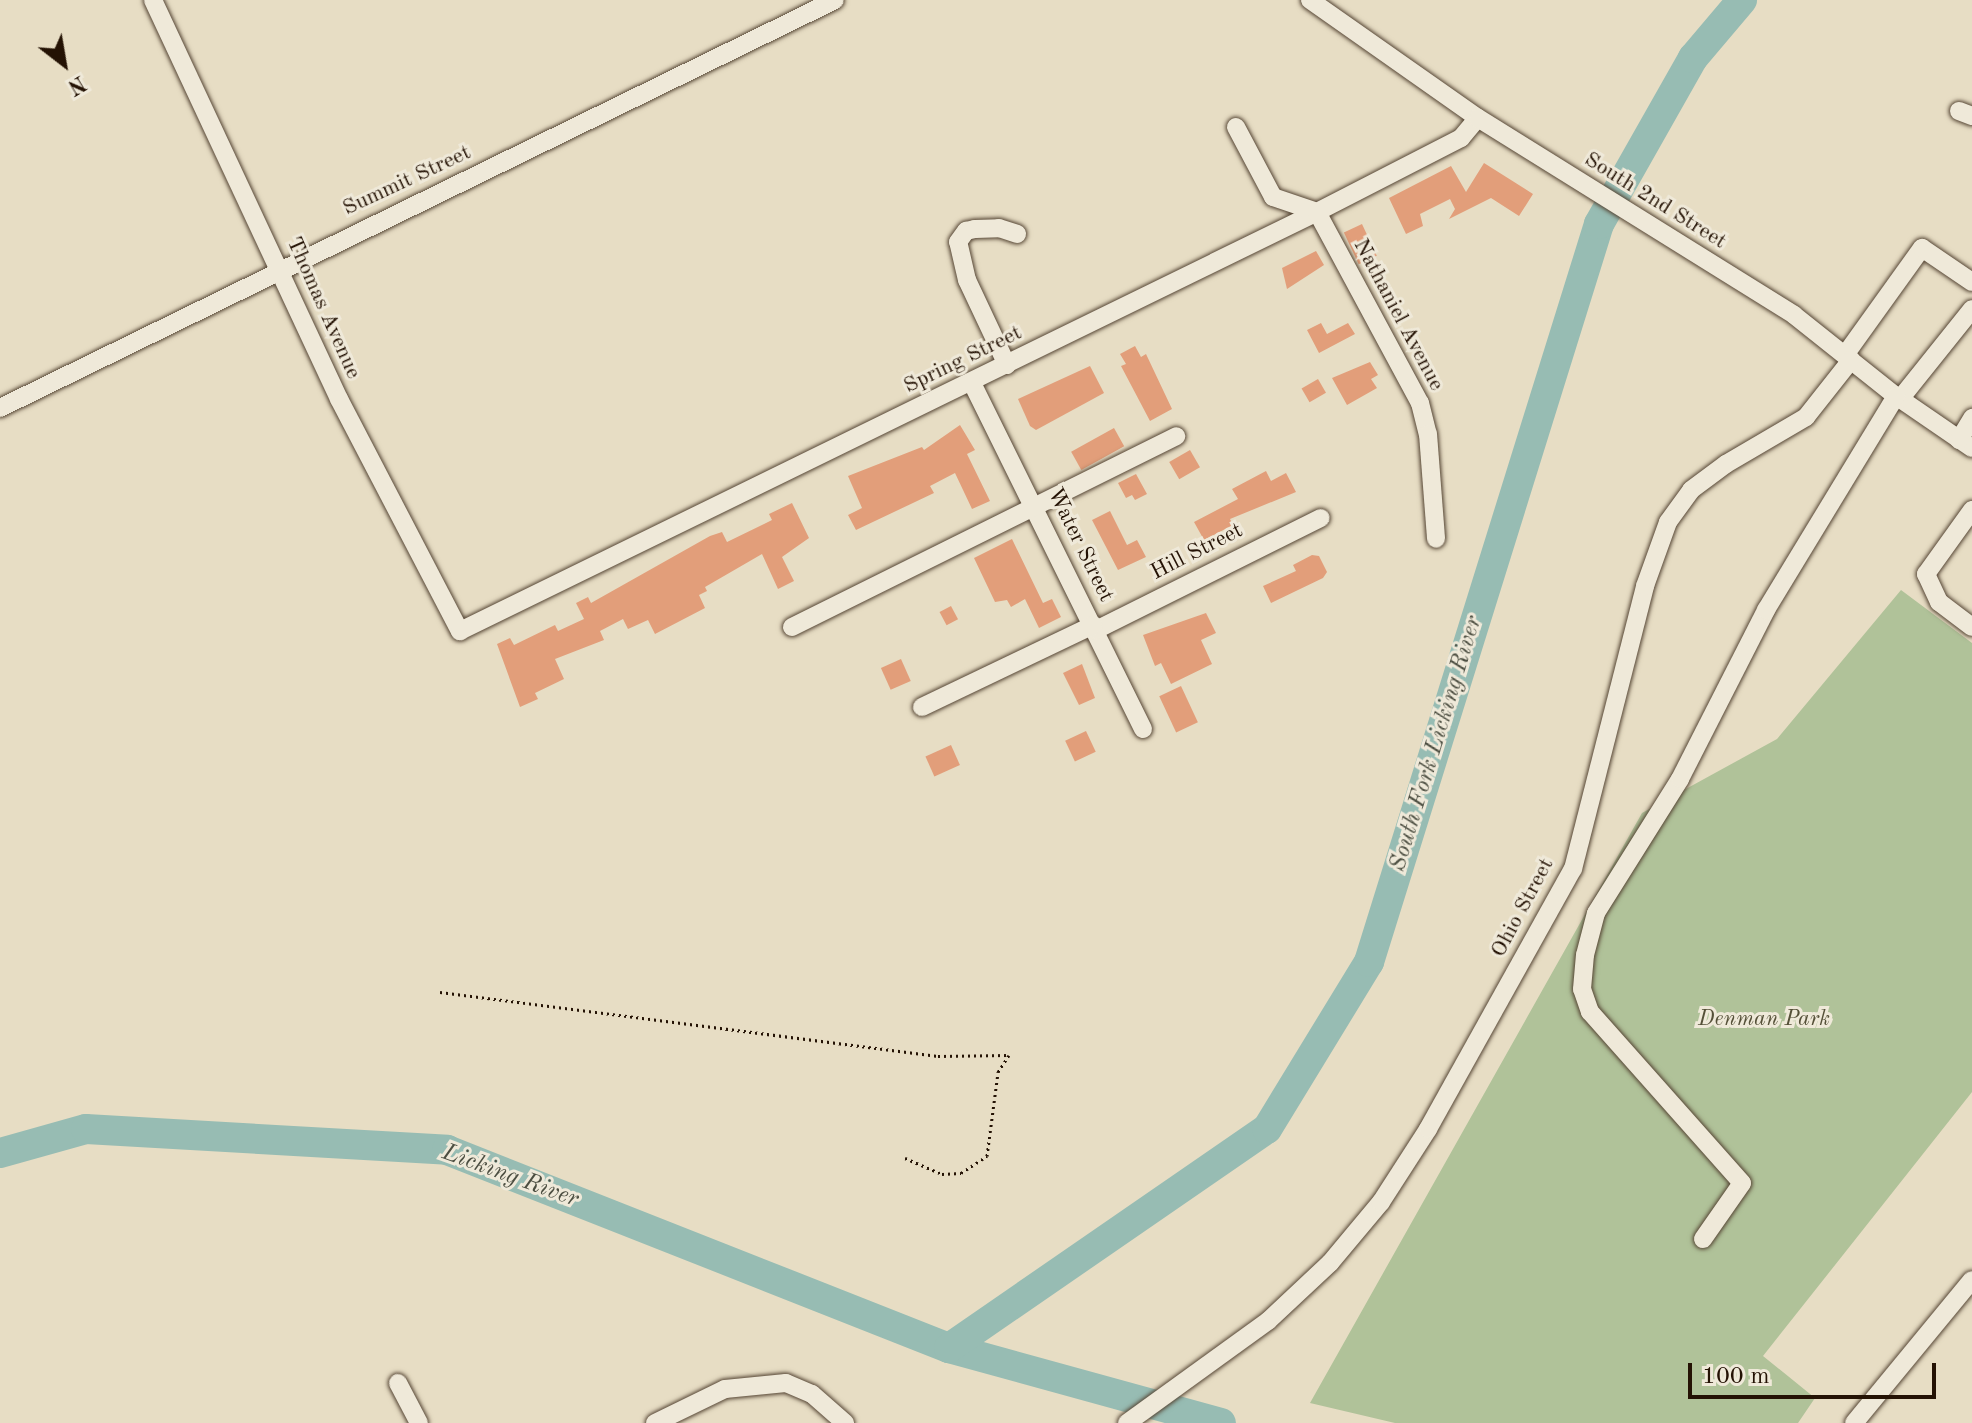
<!DOCTYPE html>
<style>
body{margin:0}
#map{position:relative;width:1972px;height:1423px;overflow:hidden;background:#e7ddc4;font-family:"Old Standard TT",serif}
div>[style]{position:absolute}
.green>*{inset:0;background:#b0c299}
.river>*{height:30px;margin:-15px;padding:0 15px;transform-origin:15px;border-radius:15px;background:#97bcb3}
.building>*{inset:0;background:#e29e7a;transform-origin:0 0}
.path>*{height:3px;margin-top:-1.5px;transform-origin:0;background:repeating-linear-gradient(90deg,#241204 0 2px,transparent 0 6px)}
.roads{filter:drop-shadow(0 0 2px #554534) drop-shadow(0 0 2px #554534)}
.minor>*{height:18px;margin:-9px;padding:0 9px;transform-origin:9px;border-radius:9px;background:#efe9d9}
span{translate:-50% -50%;white-space:nowrap;text-align:center;line-height:1.15;-webkit-text-stroke:6px #efe9d9;paint-order:stroke}
.street-label{font-size:22px;color:#241204}
.park-label{font-size:22px;color:#555038;font-style:italic}
.water-label{font-size:24px;color:#4c4e41;font-style:italic}
.north{position:absolute;left:24px;top:24px;width:80px;height:80px;-webkit-text-stroke:6px #efe9d9;paint-order:stroke;rotate:149deg;font-size:22px;font-weight:700;line-height:32px;text-align:center;color:#241204}
.north::after{content:'';display:block;margin:auto;width:28px;height:36px;background:#241204;clip-path:polygon(50% 0,100% 100%,50% 72%,0 100%)}
.scale{position:absolute;left:1688px;top:1363px;width:248px;height:36px;box-sizing:border-box;border:4px solid #241204;border-top:0;padding-left:10px;font-size:24px;line-height:28px;white-space:nowrap;color:#241204;-webkit-text-stroke:6px #efe9d9;paint-order:stroke}
</style>
<div id="map">
<div class="green">
<div style="clip-path:polygon(1901px 590px,1972px 643px,1972px 1092px,1763px 1356px,1815px 1398px,1798px 1423px,1395px 1423px,1310px 1403px,1642px 813px,1777px 739px)"></div>
</div>
<div class="river">
<div style="left:0;top:1153px;width:89px;rotate:-15.6deg"></div>
<div style="left:86px;top:1129px;width:362px;rotate:3.3deg"></div>
<div style="left:447px;top:1150px;width:540px;rotate:21.53deg"></div>
<div style="left:949px;top:1348px;width:282px;rotate:15.4deg"></div>
<div style="left:949px;top:1348px;width:386px;rotate:-34.6deg"></div>
<div style="left:1267px;top:1129px;width:196px;rotate:-58.6deg"></div>
<div style="left:1369px;top:962px;width:773px;rotate:-72.69deg"></div>
<div style="left:1599px;top:224px;width:191px;rotate:-60.5deg"></div>
<div style="left:1693px;top:58px;width:76px;rotate:-49.8deg"></div>
</div>
<div class="building">
<div style="clip-path:polygon(1484px 163px,1533px 194px,1519px 216px,1491px 198px,1449px 219px,1455px 209px,1450px 199px,1420px 214px,1423px 226px,1406px 234px,1389px 198px,1451px 166px,1466px 192px)"></div>
<div style="left:1362px;top:224px;width:35px;height:20px;rotate:65deg"></div>
<div style="clip-path:polygon(1316px 251px,1324px 265px,1287px 289px,1282px 268px)"></div>
<div style="clip-path:polygon(1321px 323px,1327px 334px,1348px 323px,1355px 334px,1319px 353px,1307px 330px)"></div>
<div style="clip-path:polygon(1135px 346px,1141px 357px,1146px 354px,1172px 409px,1150px 421px,1121px 366px,1126px 364px,1120px 354px)"></div>
<div style="clip-path:polygon(1370px 362px,1378px 375px,1371px 379px,1377px 388px,1347px 405px,1332px 378px)"></div>
<div style="clip-path:polygon(1090px 366px,1104px 393px,1036px 430px,1030px 426px,1018px 399px)"></div>
<div style="left:1318px;top:379px;width:16px;height:19px;rotate:60deg"></div>
<div style="clip-path:polygon(960px 425px,975px 450px,967px 454px,990px 501px,972px 509px,955px 473px,930px 486px,934px 493px,856px 530px,848px 515px,862px 508px,848px 476px,922px 447px,924px 450px)"></div>
<div style="left:1114px;top:428px;width:21px;height:49px;rotate:61deg"></div>
<div style="left:1190px;top:450px;width:20px;height:24px;rotate:60deg"></div>
<div style="clip-path:polygon(1266px 471px,1271px 481px,1286px 473px,1296px 492px,1230px 519px,1233px 525px,1204px 540px,1194px 522px,1238px 499px,1232px 489px)"></div>
<div style="clip-path:polygon(1136px 474px,1147px 494px,1135px 500px,1132px 495px,1126px 498px,1118px 483px)"></div>
<div style="clip-path:polygon(792px 503px,809px 538px,782px 557px,794px 581px,778px 589px,762px 554px,705px 587px,707px 591px,699px 595px,705px 608px,655px 634px,648px 620px,628px 629px,623px 619px,600px 631px,604px 640px,555px 659px,564px 679px,535px 693px,538px 699px,520px 707px,497px 644px,510px 638px,514px 645px,555px 625px,558px 631px,584px 619px,576px 603px,588px 597px,591px 603px,710px 536px,722px 532px,727px 542px,772px 520px,769px 514px)"></div>
<div style="clip-path:polygon(1110px 511px,1127px 545px,1137px 540px,1146px 557px,1118px 570px,1092px 520px)"></div>
<div style="clip-path:polygon(1012px 539px,1043px 603px,1052px 599px,1061px 617px,1039px 628px,1025px 599px,1011px 607px,1007px 600px,995px 602px,974px 558px)"></div>
<div style="clip-path:polygon(1312px 555px,1319px 556px,1327px 572px,1323px 578px,1271px 603px,1263px 586px,1296px 571px,1293px 565px)"></div>
<div style="left:951px;top:606px;width:15px;height:13px;rotate:62deg"></div>
<div style="clip-path:polygon(1206px 613px,1216px 633px,1201px 640px,1212px 664px,1171px 684px,1161px 663px,1155px 666px,1143px 635px)"></div>
<div style="left:901px;top:659px;width:24px;height:22px;rotate:66deg"></div>
<div style="clip-path:polygon(1082px 664px,1095px 698px,1079px 705px,1063px 673px)"></div>
<div style="left:1181px;top:686px;width:40px;height:24px;rotate:65deg"></div>
<div style="left:1086px;top:731px;width:23px;height:23px;rotate:65deg"></div>
<div style="left:951px;top:745px;width:22px;height:28px;rotate:66deg"></div>
</div>
<div class="path">
<div style="left:440px;top:992px;width:502px;rotate:7.32deg"></div>
<div style="left:938px;top:1056px;width:71px;rotate:-0.8deg"></div>
<div style="left:905px;top:1158px;width:40px;rotate:23.4deg"></div>
<div style="left:942px;top:1174px;width:19px;rotate:-3deg"></div>
<div style="left:961px;top:1173px;width:31px;rotate:-33deg"></div>
<div style="left:987px;top:1156px;width:85px;rotate:-82.5deg"></div>
<div style="left:998px;top:1072px;width:20px;rotate:-57deg"></div>
</div>
<div class="roads">
<div class="minor">
<div style="left:153px;top:0;width:440px;rotate:65deg"></div>
<div style="left:339px;top:399px;width:262px;rotate:62.5deg"></div>
<div style="left:460px;top:631px;width:954px;rotate:-26.05deg"></div>
<div style="left:1317px;top:212px;width:162px;rotate:-27.2deg"></div>
<div style="left:1461px;top:138px;width:26px;rotate:-50deg"></div>
<div style="left:1310px;top:0;width:205px;rotate:35.1deg"></div>
<div style="left:1478px;top:118px;width:372px;rotate:31.9deg"></div>
<div style="left:1794px;top:315px;width:130px;rotate:38.5deg"></div>
<div style="left:1896px;top:396px;width:92px;rotate:34.4deg"></div>
<div style="left:1959px;top:111px;width:14px;rotate:21deg"></div>
<div style="left:1236px;top:127px;width:79px;rotate:62.1deg"></div>
<div style="left:1273px;top:197px;width:46px;rotate:18.8deg"></div>
<div style="left:1317px;top:212px;width:217px;rotate:61.7deg"></div>
<div style="left:1420px;top:403px;width:32px;rotate:76deg"></div>
<div style="left:1428px;top:434px;width:105px;rotate:85.6deg"></div>
<div style="left:1845px;top:355px;width:132px;rotate:-54.3deg"></div>
<div style="left:1922px;top:248px;width:60px;rotate:34.2deg"></div>
<div style="left:1007px;top:365px;width:94px;rotate:-115.2deg"></div>
<div style="left:967px;top:280px;width:39px;rotate:-103deg"></div>
<div style="left:958px;top:242px;width:14px;rotate:-54deg"></div>
<div style="left:966px;top:231px;width:9px;rotate:-13deg"></div>
<div style="left:975px;top:229px;width:24px;rotate:-2deg"></div>
<div style="left:999px;top:228px;width:19px;rotate:18deg"></div>
<div style="left:972px;top:383px;width:386px;rotate:63.7deg"></div>
<div style="left:1900px;top:399px;width:115px;rotate:-51.3deg"></div>
<div style="left:0;top:408px;width:929px;rotate:-26.04deg"></div>
<div style="left:1959px;top:440px;width:26px;rotate:-59deg"></div>
<div style="left:1972px;top:510px;width:79px;rotate:125.7deg"></div>
<div style="left:1926px;top:574px;width:31px;rotate:65deg"></div>
<div style="left:1939px;top:602px;width:41px;rotate:37.1deg"></div>
<div style="left:792px;top:627px;width:429px;rotate:-26.4deg"></div>
<div style="left:1096px;top:630px;width:251px;rotate:-26.5deg"></div>
<div style="left:922px;top:707px;width:190px;rotate:-25.6deg"></div>
<div style="left:1703px;top:1239px;width:68px;rotate:-55.1deg"></div>
<div style="left:1742px;top:1183px;width:229px;rotate:-131.6deg"></div>
<div style="left:1590px;top:1012px;width:24px;rotate:-109deg"></div>
<div style="left:1582px;top:989px;width:34px;rotate:-85deg"></div>
<div style="left:1585px;top:955px;width:43px;rotate:-75.3deg"></div>
<div style="left:1596px;top:913px;width:158px;rotate:-57.9deg"></div>
<div style="left:1680px;top:779px;width:190px;rotate:-63deg"></div>
<div style="left:1766px;top:610px;width:250px;rotate:-58.7deg"></div>
<div style="left:398px;top:1383px;width:45px;rotate:62.3deg"></div>
<div style="left:655px;top:1423px;width:78px;rotate:-25.9deg"></div>
<div style="left:725px;top:1389px;width:61px;rotate:-5.6deg"></div>
<div style="left:786px;top:1383px;width:28px;rotate:23deg"></div>
<div style="left:812px;top:1394px;width:44px;rotate:41.3deg"></div>
<div style="left:1127px;top:1423px;width:174px;rotate:-35.9deg"></div>
<div style="left:1268px;top:1321px;width:85px;rotate:-43.1deg"></div>
<div style="left:1330px;top:1263px;width:80px;rotate:-50.1deg"></div>
<div style="left:1381px;top:1202px;width:87px;rotate:-57.2deg"></div>
<div style="left:1428px;top:1129px;width:298px;rotate:-60.9deg"></div>
<div style="left:1573px;top:869px;width:292px;rotate:-75.7deg"></div>
<div style="left:1645px;top:586px;width:68px;rotate:-70.2deg"></div>
<div style="left:1668px;top:522px;width:39px;rotate:-54deg"></div>
<div style="left:1691px;top:490px;width:44px;rotate:-36.6deg"></div>
<div style="left:1726px;top:464px;width:93px;rotate:-30.4deg"></div>
<div style="left:1806px;top:417px;width:73px;rotate:-51.7deg"></div>
<div style="left:1854px;top:1423px;width:185px;rotate:-50.5deg"></div>
</div>
</div>
<div class="street-label">
<span style="left:407px;top:181px;rotate:-25deg">Summit Street</span>
<span style="left:1655px;top:201px;rotate:32deg">South 2nd Street</span>
<span style="left:323px;top:308px;rotate:66deg">Thomas Avenue</span>
<span style="left:1398px;top:315px;rotate:62deg">Nathaniel Avenue</span>
<span style="left:963px;top:360px;rotate:-26deg">Spring Street</span>
<span style="left:1080px;top:545px;rotate:64deg">Water Street</span>
<span style="left:1197px;top:552px;rotate:-27deg">Hill Street</span>
<span style="left:1523px;top:908px;rotate:-62deg">Ohio Street</span>
</div>
<div class="park-label">
<span style="left:1764px;top:1020px">Denman Park</span>
</div>
<div class="water-label">
<span style="left:1437px;top:744px;rotate:-73deg">South Fork Licking River</span>
<span style="left:510px;top:1177px;rotate:20deg">Licking River</span>
</div>
<div class="north">N</div>
<div class="scale">100 m</div>
</div>
